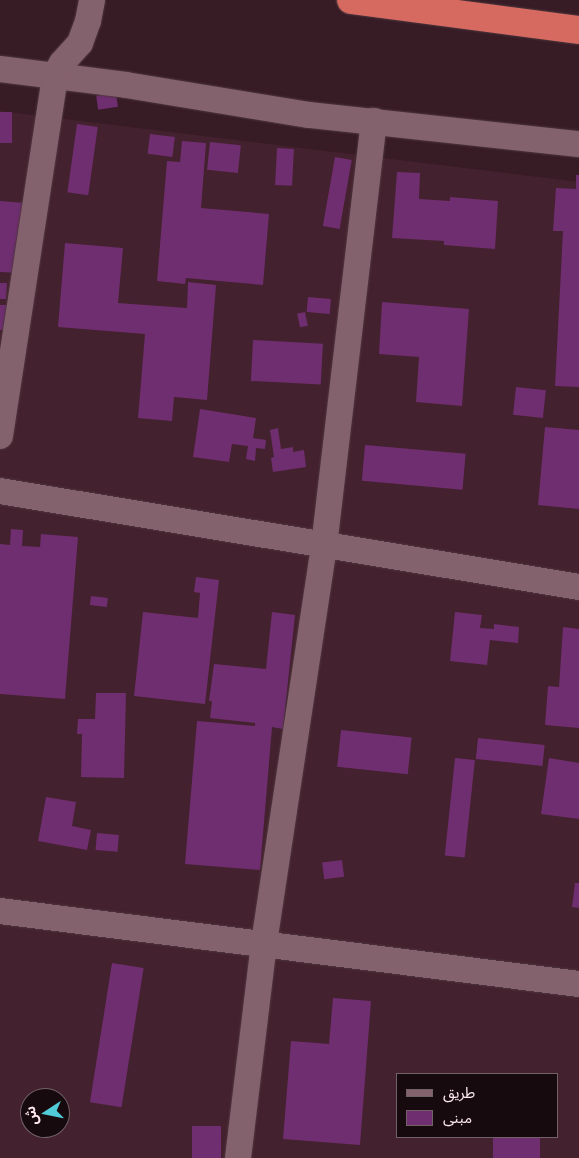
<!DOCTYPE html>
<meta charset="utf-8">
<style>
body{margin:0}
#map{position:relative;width:579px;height:1158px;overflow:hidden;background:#371b25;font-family:"IBM Plex Serif","Noto Sans Arabic",serif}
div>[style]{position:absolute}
.built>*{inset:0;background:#44212e}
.building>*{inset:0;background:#6f2e70;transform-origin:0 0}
.roads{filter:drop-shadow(0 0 1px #4e373f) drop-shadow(0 0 1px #4e373f)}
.minor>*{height:26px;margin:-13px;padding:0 13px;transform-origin:13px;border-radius:13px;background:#84626d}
.highway>*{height:28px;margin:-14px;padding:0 14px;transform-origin:14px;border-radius:14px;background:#d76a60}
span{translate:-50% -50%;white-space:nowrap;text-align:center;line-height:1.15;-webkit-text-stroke:5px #160a0e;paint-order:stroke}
.legend{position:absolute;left:396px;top:1073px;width:162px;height:65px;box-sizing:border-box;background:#160a0e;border:1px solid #726268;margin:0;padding:6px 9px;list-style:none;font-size:15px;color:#fce7ee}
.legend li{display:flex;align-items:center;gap:10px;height:25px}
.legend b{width:25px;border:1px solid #726268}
.north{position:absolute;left:20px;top:1088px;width:50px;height:50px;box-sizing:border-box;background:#160a0e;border:1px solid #726268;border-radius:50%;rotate:259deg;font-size:14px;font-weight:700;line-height:20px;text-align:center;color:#fce7ee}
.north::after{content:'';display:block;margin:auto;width:18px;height:22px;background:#52cbd9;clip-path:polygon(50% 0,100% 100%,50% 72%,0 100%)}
</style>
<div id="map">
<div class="built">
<div style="clip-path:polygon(evenodd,0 111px,579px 182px,579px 1158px,0 1158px,0 111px,398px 1074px,558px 1074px,558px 1137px,398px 1137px,398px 1074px,0 111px,30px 1098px,60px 1098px,60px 1128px,30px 1128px,30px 1098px)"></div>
</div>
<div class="building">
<div style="left:116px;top:93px;width:14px;height:20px;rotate:82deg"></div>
<div style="left:0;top:112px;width:12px;height:31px"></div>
<div style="left:77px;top:124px;width:21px;height:69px;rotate:8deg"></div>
<div style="left:150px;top:134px;width:25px;height:20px;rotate:7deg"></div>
<div style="clip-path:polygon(182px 141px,206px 143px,201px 208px,269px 214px,263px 285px,186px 278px,185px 284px,157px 281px,167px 161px,180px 162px)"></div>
<div style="left:210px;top:142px;width:31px;height:28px;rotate:6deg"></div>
<div style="left:277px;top:148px;width:17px;height:37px;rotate:3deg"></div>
<div style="left:335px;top:157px;width:17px;height:70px;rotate:10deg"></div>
<div style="clip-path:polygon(397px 172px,420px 173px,419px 199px,450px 201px,450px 197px,498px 201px,495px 249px,444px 245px,444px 241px,392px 238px)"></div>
<div style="clip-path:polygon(576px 175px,579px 175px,579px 387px,555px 386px,563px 231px,553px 231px,556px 188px,576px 189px)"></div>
<div style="clip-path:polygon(0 201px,25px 203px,20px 273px,0 272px)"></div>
<div style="clip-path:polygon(65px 243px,123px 248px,118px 303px,187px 308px,188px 282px,216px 285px,207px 400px,174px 397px,172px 421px,138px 418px,145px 334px,58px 327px)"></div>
<div style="clip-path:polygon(0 283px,7px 283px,6px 299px,0 299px)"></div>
<div style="left:308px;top:297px;width:23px;height:15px;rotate:5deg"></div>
<div style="clip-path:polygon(382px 302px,469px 309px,462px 406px,416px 402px,419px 357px,379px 354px)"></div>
<div style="clip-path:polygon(0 305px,7px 305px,5px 330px,0 330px)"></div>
<div style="left:305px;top:312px;width:14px;height:8px;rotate:78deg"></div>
<div style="left:253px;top:340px;width:70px;height:41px;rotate:3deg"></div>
<div style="left:516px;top:387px;width:30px;height:28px;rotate:6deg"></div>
<div style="clip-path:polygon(200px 409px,256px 418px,253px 438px,266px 440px,265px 449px,256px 448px,255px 461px,246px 459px,248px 446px,232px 444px,229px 462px,193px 457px)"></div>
<div style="clip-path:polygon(545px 427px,579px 430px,579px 509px,538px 505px)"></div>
<div style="clip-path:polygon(278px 428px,281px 449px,293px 447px,293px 452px,304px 450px,306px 467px,273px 472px,271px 458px,274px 457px,270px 430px)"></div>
<div style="left:365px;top:445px;width:101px;height:36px;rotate:5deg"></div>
<div style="clip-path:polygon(11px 529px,23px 530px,22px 546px,40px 547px,41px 534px,78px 537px,65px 699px,0 694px,0 544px,10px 545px)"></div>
<div style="clip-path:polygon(196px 577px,219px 580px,205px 704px,134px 696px,143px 612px,198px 618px,200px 593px,194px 592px)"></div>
<div style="left:91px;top:596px;width:17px;height:9px;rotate:7deg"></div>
<div style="clip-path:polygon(272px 612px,295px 615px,283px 729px,272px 727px,260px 870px,185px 864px,197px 721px,255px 726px,255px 723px,210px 718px,212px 701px,209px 701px,214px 664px,266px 669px)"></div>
<div style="clip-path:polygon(455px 612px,482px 615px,480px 628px,494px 629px,494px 624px,519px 627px,518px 643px,490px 640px,487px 665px,450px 661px)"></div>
<div style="clip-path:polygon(563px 627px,579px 629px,579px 728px,545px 725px,548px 686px,559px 687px)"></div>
<div style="clip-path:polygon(96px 693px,126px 693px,124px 778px,81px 777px,82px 734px,77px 734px,78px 719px,95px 719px)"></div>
<div style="left:341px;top:730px;width:71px;height:37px;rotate:6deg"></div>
<div style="left:478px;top:738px;width:67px;height:21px;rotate:6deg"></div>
<div style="left:455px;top:758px;width:20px;height:98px;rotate:6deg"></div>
<div style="clip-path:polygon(549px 758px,579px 763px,579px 819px,541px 814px)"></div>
<div style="clip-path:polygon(46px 797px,76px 802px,72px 826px,91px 830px,87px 850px,38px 841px)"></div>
<div style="left:97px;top:833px;width:22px;height:17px;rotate:5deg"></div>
<div style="left:342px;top:860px;width:17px;height:20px;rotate:83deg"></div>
<div style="clip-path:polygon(575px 883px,579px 883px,579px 908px,572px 907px)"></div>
<div style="left:112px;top:963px;width:32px;height:141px;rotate:9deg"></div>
<div style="clip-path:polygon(333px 998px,371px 1001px,360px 1145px,283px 1139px,291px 1041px,329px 1044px)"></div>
<div style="left:192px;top:1126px;width:29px;height:32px"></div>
<div style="left:493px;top:1137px;width:47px;height:21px"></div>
</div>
<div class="roads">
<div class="minor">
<div style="left:0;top:69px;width:127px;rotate:7.2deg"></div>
<div style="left:126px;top:85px;width:186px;rotate:9.3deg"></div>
<div style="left:310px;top:115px;width:271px;rotate:6.2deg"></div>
<div style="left:0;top:436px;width:365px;rotate:-81.3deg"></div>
<div style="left:55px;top:75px;width:14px;rotate:-60deg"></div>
<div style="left:62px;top:63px;width:27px;rotate:-48deg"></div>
<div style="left:80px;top:43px;width:23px;rotate:-70deg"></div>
<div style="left:88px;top:21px;width:21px;rotate:-79deg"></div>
<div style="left:0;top:491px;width:587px;rotate:9.41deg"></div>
<div style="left:0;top:911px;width:584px;rotate:7.19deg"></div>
<div style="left:238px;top:1158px;width:217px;rotate:-83.1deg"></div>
<div style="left:264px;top:943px;width:402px;rotate:-81.4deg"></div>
<div style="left:324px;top:546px;width:428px;rotate:-83.3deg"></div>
</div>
<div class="highway">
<div style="left:351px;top:0;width:230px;rotate:7.5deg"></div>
</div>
</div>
<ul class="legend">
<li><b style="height:6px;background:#84626d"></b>طريق</li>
<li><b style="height:14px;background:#6f2e70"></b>مبنى</li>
</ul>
<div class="north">ش</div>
</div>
